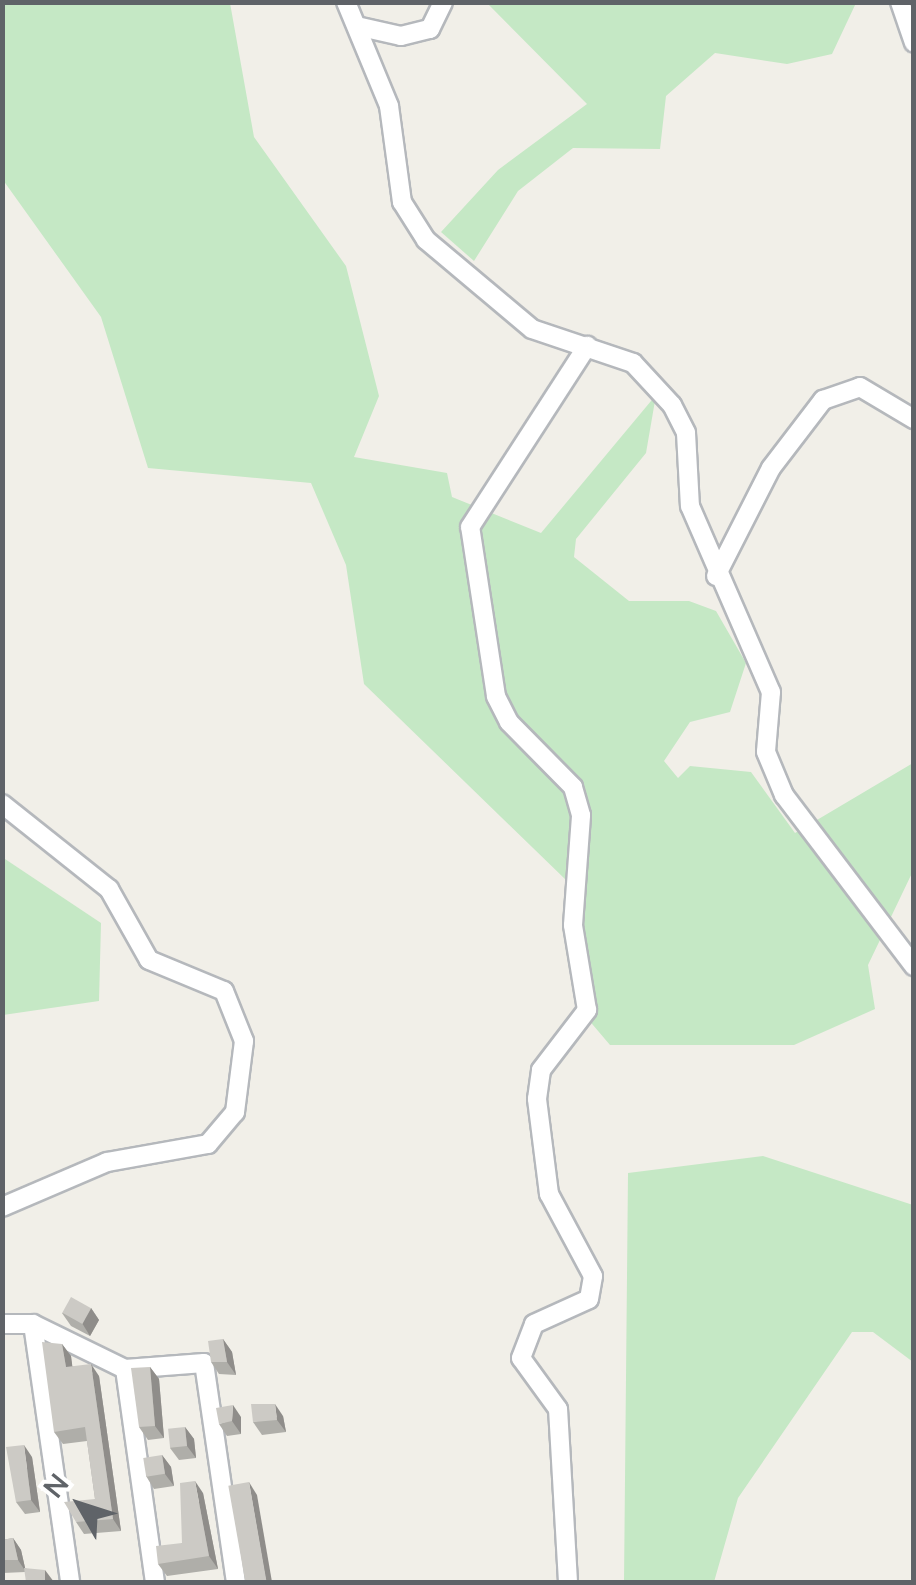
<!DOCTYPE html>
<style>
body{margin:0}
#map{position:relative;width:916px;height:1585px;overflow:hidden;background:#f1efe8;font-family:"Nunito Sans",sans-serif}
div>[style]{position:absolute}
.green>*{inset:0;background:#c5e8c5}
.roads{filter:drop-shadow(2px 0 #b5b8bc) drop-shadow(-2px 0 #b5b8bc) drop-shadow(0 2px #b5b8bc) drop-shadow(0 -2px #b5b8bc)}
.minor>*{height:18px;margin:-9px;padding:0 9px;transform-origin:9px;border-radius:9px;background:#fff}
.wall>*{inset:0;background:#afaea9}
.shaded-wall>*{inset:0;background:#8f8d8a}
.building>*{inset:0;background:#cccac5;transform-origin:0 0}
span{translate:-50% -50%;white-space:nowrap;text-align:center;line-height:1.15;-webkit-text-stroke:9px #fff;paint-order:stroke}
.frame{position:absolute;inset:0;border:5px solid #5f6368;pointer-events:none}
.north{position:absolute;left:30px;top:1455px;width:100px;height:100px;-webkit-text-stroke:8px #fff;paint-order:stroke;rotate:309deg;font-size:28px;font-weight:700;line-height:40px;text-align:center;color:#5f6368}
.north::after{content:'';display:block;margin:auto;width:35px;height:45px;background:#5f6368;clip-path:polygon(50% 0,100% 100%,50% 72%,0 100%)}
</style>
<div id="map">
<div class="green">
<i style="clip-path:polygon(2px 3px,230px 3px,254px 137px,346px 266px,379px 396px,354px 457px,447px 473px,452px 497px,541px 533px,656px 395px,646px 453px,576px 539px,574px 557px,629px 601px,689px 601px,716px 611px,746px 663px,730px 712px,690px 722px,664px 761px,678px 778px,690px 766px,751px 772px,795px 833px,913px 763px,913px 871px,868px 965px,875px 1009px,794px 1045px,610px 1045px,576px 1005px,566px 880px,364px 684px,346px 565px,311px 483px,148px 468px,101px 317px,3px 180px)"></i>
<i style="clip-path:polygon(487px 3px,856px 3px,832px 54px,787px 64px,715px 53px,666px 96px,660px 149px,573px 148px,518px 191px,474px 261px,441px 232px,498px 170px,587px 104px)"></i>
<i style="clip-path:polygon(2px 857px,101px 923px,99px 1001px,3px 1015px)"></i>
<i style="clip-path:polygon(763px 1156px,913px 1205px,913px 1362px,873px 1332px,852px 1332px,738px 1498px,714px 1582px,624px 1582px,628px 1173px)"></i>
</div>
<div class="roads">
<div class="minor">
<i style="left:346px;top:2px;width:113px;rotate:67.5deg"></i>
<i style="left:389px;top:106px;width:97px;rotate:82.3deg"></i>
<i style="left:402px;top:202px;width:45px;rotate:57.7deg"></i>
<i style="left:426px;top:240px;width:138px;rotate:40deg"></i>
<i style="left:532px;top:329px;width:107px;rotate:18.6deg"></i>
<i style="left:633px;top:363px;width:57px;rotate:47.1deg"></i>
<i style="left:672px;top:405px;width:31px;rotate:63deg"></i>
<i style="left:686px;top:433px;width:73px;rotate:86.9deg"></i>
<i style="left:690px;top:506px;width:203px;rotate:66.5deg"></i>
<i style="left:771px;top:692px;width:60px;rotate:94.8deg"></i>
<i style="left:766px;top:752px;width:47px;rotate:67.3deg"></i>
<i style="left:784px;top:795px;width:215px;rotate:52.8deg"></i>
<i style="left:900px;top:2px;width:43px;rotate:71.1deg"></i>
<i style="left:361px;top:27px;width:41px;rotate:12.7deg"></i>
<i style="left:401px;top:36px;width:30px;rotate:-14deg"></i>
<i style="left:430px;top:29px;width:30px;rotate:-64deg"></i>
<i style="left:716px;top:576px;width:121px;rotate:-63deg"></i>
<i style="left:771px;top:468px;width:86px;rotate:-52.6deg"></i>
<i style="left:823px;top:400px;width:39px;rotate:-19deg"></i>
<i style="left:860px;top:387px;width:63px;rotate:30.7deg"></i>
<i style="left:2px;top:804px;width:137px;rotate:38.5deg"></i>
<i style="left:109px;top:889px;width:81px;rotate:60.6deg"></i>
<i style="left:149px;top:960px;width:81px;rotate:22.5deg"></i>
<i style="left:224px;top:991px;width:54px;rotate:68.2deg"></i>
<i style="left:244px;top:1041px;width:72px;rotate:97.2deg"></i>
<i style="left:235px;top:1112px;width:42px;rotate:130.2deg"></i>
<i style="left:208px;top:1144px;width:103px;rotate:169.9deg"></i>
<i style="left:107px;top:1162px;width:114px;rotate:156.8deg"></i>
<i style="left:2px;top:1324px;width:31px"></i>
<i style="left:33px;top:1324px;width:102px;rotate:26.1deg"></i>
<i style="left:125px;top:1369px;width:79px;rotate:-4.3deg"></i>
<i style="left:204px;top:1363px;width:221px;rotate:81.7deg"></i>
<i style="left:33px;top:1324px;width:261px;rotate:81.8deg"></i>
<i style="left:125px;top:1369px;width:215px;rotate:82deg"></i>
<i style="left:568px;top:1582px;width:173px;rotate:-93.3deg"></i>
<i style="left:558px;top:1409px;width:63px;rotate:-126deg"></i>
<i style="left:521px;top:1358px;width:36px;rotate:-69deg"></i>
<i style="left:534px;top:1324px;width:60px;rotate:-24.4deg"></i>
<i style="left:589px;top:1299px;width:23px;rotate:-80deg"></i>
<i style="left:593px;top:1276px;width:93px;rotate:-118.2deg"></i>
<i style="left:549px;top:1194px;width:96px;rotate:-97.2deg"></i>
<i style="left:537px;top:1099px;width:29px;rotate:-82deg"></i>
<i style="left:541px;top:1070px;width:76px;rotate:-52.5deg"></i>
<i style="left:587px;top:1010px;width:86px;rotate:-99.4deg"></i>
<i style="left:573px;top:925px;width:110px;rotate:-85.8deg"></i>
<i style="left:581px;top:815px;width:29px;rotate:-106deg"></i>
<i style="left:573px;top:787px;width:91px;rotate:-134.6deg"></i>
<i style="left:509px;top:722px;width:29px;rotate:-117deg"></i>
<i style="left:496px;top:696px;width:171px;rotate:-98.7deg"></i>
<i style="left:470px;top:527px;width:216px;rotate:-57.1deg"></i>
</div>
</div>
<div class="wall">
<i style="clip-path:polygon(91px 1308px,99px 1320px,90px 1336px,71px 1326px,62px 1313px)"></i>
<i style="clip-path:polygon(223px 1339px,232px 1352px,236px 1375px,219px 1374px,211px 1362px)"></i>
<i style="clip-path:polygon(62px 1344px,71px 1356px,72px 1366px,99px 1376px,121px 1531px,84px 1534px,76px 1522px,95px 1499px,87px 1441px,63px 1444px,54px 1432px)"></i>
<i style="clip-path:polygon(150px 1367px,159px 1379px,164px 1438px,148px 1440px,139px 1427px)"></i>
<i style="clip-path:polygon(283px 1416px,286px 1432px,262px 1435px,253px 1422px)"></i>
<i style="clip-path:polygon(241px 1417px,241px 1434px,227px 1436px,219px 1424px)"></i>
<i style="clip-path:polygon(185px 1427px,194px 1439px,196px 1458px,179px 1460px,170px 1448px)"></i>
<i style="clip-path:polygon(162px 1455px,171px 1467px,174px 1486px,154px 1489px,146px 1476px)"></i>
<i style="clip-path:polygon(32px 1457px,40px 1512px,25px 1514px,16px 1502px)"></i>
<i style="clip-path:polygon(203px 1493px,218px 1569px,167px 1576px,158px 1564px,182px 1543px)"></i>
<i style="clip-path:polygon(13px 1538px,21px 1550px,25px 1568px,54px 1582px,25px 1572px,3px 1573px,2px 1540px)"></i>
</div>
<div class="shaded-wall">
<i style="clip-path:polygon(91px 1308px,99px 1320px,90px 1336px,82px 1323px)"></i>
<i style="clip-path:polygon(223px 1339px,232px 1352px,236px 1375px,227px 1362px)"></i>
<i style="clip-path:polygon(62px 1344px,71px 1356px,74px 1379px,66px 1367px)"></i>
<i style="clip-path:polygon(91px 1364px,99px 1376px,121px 1531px,113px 1519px)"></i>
<i style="clip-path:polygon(150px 1367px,159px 1379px,164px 1438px,155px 1426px)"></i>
<i style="clip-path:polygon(275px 1404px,283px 1416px,286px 1432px,277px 1420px)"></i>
<i style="clip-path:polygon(233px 1405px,241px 1417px,241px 1434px,232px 1421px)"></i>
<i style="clip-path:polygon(185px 1427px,194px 1439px,196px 1458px,187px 1446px)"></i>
<i style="clip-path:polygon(24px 1445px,32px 1457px,40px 1512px,31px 1500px)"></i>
<i style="clip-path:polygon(162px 1455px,171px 1467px,174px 1486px,165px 1474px)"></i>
<i style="clip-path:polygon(195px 1481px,203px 1493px,218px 1569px,209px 1556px)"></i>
<i style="clip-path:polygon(249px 1482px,257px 1495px,272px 1582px,266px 1582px)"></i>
<i style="clip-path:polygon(13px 1538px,21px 1550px,26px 1572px,18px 1560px)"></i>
<i style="clip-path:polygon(45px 1570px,54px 1582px,45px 1582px)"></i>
</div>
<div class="building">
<i style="left:71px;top:1297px;width:23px;height:18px;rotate:29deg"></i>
<i style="clip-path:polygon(223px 1339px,227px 1362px,211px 1362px,208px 1341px)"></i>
<i style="clip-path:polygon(42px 1342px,62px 1344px,66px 1367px,91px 1364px,113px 1519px,76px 1522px,64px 1502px,95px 1499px,85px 1427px,54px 1432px)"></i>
<i style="clip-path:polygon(150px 1367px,155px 1426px,139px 1427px,131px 1368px)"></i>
<i style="clip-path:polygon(251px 1404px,275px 1404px,277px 1420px,253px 1422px)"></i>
<i style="clip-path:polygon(233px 1405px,232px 1421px,219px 1424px,216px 1408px)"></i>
<i style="left:185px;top:1427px;width:19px;height:17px;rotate:84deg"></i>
<i style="clip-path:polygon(24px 1445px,31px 1500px,16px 1502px,6px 1447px)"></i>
<i style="left:162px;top:1455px;width:19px;height:19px;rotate:81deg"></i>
<i style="clip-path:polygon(195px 1481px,209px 1556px,158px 1564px,156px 1546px,182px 1543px,180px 1483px)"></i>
<i style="left:249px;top:1482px;width:101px;height:21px;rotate:80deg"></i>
<i style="clip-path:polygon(13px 1538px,18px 1560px,2px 1560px,2px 1540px)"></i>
<i style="clip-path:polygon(24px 1568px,45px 1570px,45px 1582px,26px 1582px)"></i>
</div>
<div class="frame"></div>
<div class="north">N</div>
</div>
